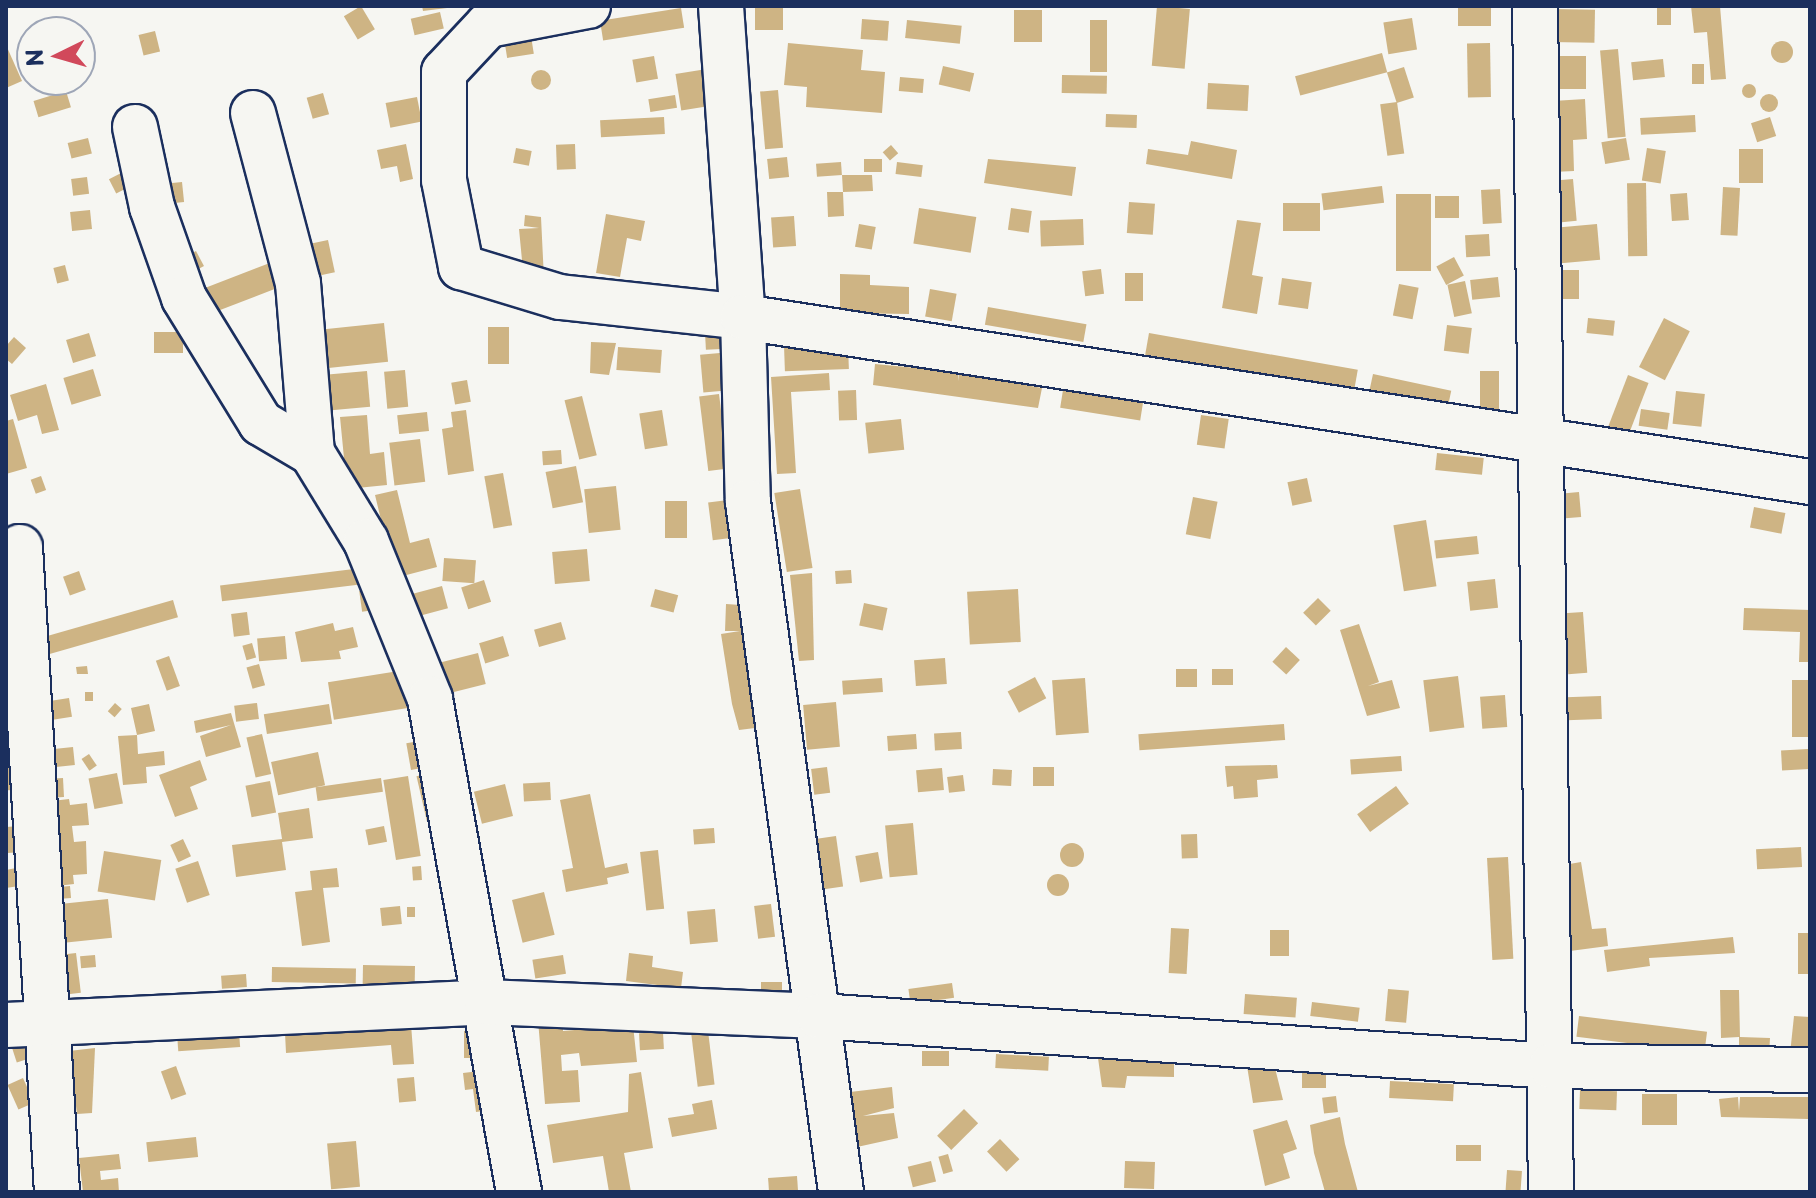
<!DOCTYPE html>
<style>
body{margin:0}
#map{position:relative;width:1816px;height:1198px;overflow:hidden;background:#f6f6f2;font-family:"Playpen Sans",sans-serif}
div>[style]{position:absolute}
.building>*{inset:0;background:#ceb484;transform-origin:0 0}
.round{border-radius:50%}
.roads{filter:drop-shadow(2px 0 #1b2f5e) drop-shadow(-2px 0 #1b2f5e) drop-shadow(0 2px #1b2f5e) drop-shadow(0 -2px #1b2f5e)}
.minor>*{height:44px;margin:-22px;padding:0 22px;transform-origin:22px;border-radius:22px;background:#f6f6f2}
.major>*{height:44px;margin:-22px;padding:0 22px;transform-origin:22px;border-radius:22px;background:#f6f6f2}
span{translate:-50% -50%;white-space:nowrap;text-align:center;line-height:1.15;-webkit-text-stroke:6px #f6f6f2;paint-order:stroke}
.frame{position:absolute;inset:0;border:8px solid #1b2f5e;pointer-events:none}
.north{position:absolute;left:16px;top:16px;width:80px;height:80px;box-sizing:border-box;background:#f6f6f2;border:2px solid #9ea6b7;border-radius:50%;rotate:265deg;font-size:22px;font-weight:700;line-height:32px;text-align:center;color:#1b2f5e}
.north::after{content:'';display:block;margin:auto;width:28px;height:36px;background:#d1495b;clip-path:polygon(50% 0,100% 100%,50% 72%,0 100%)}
</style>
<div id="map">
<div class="building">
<i style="left:361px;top:6px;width:27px;height:20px;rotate:59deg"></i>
<i style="clip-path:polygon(422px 6px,447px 6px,447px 8px,423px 11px)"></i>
<i style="left:755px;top:6px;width:28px;height:24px"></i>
<i style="left:1157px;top:6px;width:33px;height:60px;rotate:5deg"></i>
<i style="left:1458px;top:6px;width:33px;height:20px"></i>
<i style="left:1657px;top:6px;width:14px;height:19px"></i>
<i style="clip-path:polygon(1691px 6px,1720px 6px,1726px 79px,1711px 80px,1707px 32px,1694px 33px)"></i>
<i style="left:681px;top:8px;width:20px;height:82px;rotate:81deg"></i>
<i style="left:1552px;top:9px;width:43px;height:33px;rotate:1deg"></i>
<i style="left:1014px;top:10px;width:28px;height:32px"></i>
<i style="left:440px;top:12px;width:17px;height:30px;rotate:77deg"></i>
<i style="left:1412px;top:18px;width:32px;height:29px;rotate:81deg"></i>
<i style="left:862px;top:19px;width:27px;height:20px;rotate:4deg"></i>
<i style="left:907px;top:20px;width:55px;height:18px;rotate:6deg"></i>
<i style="left:1090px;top:20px;width:17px;height:52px"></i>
<i style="left:155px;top:31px;width:21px;height:17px;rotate:76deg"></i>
<i style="left:531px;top:36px;width:18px;height:27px;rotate:81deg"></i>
<i class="round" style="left:1771px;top:41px;width:22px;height:22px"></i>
<i style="clip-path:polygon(788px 43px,863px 50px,861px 70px,885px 72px,882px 113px,806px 107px,807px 87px,784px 85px)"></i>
<i style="left:1490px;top:43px;width:54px;height:23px;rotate:89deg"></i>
<i style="clip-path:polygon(6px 45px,22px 81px,6px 88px)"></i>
<i style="left:1618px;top:49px;width:88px;height:18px;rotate:85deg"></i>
<i style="left:1382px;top:53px;width:20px;height:90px;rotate:75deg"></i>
<i style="left:654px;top:56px;width:23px;height:22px;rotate:80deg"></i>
<i style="left:1548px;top:56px;width:38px;height:33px"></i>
<i style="left:1663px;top:59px;width:18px;height:32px;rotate:84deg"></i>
<i style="left:1692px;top:64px;width:12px;height:20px"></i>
<i style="left:943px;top:66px;width:32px;height:19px;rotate:13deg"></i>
<i style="left:1404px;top:67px;width:32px;height:18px;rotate:72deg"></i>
<i style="left:713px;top:68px;width:37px;height:38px;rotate:81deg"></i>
<i class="round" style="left:531px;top:70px;width:20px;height:20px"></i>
<i style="left:1062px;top:75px;width:45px;height:18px;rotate:1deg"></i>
<i style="left:900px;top:77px;width:24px;height:14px;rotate:5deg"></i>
<i style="left:1208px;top:83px;width:41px;height:26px;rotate:3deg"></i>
<i class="round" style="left:1742px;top:84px;width:14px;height:14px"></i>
<i style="left:778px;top:90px;width:58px;height:18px;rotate:85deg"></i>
<i style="left:66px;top:91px;width:17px;height:34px;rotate:73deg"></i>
<i style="left:323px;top:93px;width:22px;height:17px;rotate:74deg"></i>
<i class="round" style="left:1760px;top:94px;width:18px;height:18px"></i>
<i style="left:675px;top:95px;width:13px;height:27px;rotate:81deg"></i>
<i style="left:417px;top:97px;width:25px;height:32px;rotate:79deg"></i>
<i style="clip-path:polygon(1585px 99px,1587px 139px,1573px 140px,1574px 171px,1553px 172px,1553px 101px)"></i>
<i style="left:1397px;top:102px;width:52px;height:17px;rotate:82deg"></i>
<i style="left:1106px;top:114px;width:31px;height:13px;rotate:2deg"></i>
<i style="left:1695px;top:115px;width:17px;height:55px;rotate:87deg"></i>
<i style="left:664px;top:117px;width:17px;height:64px;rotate:87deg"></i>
<i style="left:1770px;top:117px;width:20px;height:20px;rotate:72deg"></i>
<i style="left:88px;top:138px;width:16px;height:21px;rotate:76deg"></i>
<i style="left:1626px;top:138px;width:22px;height:25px;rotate:80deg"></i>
<i style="clip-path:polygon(1191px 141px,1237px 150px,1232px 179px,1146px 164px,1148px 149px,1188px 155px)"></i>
<i style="clip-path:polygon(406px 144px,413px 179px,400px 182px,397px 166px,381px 169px,377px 150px)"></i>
<i style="left:575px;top:144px;width:25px;height:19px;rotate:88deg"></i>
<i style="left:891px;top:145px;width:11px;height:11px;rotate:49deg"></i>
<i style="left:516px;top:148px;width:16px;height:15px;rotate:11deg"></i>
<i style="left:1647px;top:148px;width:19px;height:33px;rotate:9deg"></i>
<i style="left:1763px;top:149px;width:34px;height:24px;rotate:90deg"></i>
<i style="left:787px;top:157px;width:20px;height:20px;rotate:84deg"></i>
<i style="left:882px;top:159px;width:13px;height:18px;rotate:90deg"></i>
<i style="clip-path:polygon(988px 159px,1076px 167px,1072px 196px,984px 183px)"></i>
<i style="left:841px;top:162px;width:13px;height:25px;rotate:86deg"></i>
<i style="left:897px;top:162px;width:26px;height:12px;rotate:7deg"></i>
<i style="left:125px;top:171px;width:16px;height:18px;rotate:63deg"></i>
<i style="clip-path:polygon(842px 175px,872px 175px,873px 191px,843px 192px,844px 216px,828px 217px,827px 192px,843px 192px)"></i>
<i style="left:87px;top:177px;width:17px;height:16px;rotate:83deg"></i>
<i style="left:1573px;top:179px;width:42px;height:15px;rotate:85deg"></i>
<i style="left:182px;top:182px;width:20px;height:27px;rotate:84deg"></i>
<i style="left:1646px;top:183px;width:73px;height:19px;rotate:89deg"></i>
<i style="left:1382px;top:186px;width:17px;height:61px;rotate:83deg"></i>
<i style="left:1723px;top:187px;width:17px;height:48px;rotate:3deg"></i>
<i style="left:1500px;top:189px;width:34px;height:19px;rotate:87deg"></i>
<i style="left:1687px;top:193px;width:27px;height:17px;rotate:86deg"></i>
<i style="left:1431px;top:194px;width:77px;height:35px;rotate:90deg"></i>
<i style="left:1459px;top:196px;width:22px;height:24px;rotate:90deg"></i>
<i style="left:1129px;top:202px;width:26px;height:31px;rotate:4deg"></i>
<i style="left:1283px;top:203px;width:37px;height:28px"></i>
<i style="left:919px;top:208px;width:58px;height:36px;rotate:9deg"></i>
<i style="left:1011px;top:208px;width:21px;height:22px;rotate:8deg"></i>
<i style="left:90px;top:210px;width:19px;height:20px;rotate:84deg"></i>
<i style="clip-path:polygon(606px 214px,645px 221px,641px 241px,627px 238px,620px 277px,596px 273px)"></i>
<i style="clip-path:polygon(525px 215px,541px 217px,544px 279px,524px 281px,519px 229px,539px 228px,524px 226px)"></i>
<i style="left:794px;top:216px;width:30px;height:23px;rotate:86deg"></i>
<i style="left:1083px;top:219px;width:26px;height:43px;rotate:88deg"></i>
<i style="clip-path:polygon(1237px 220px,1261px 223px,1252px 275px,1263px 277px,1257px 314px,1222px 308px)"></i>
<i style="left:859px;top:224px;width:17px;height:23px;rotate:10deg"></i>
<i style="left:1597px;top:224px;width:36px;height:42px;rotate:85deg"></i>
<i style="left:1489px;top:234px;width:22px;height:24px;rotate:87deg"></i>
<i style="left:328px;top:240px;width:33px;height:29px;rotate:78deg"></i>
<i style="left:196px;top:251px;width:17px;height:19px;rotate:62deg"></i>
<i style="left:1454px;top:257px;width:21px;height:20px;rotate:62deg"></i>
<i style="left:275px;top:261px;width:26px;height:82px;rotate:69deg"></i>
<i style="left:65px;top:265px;width:16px;height:12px;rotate:76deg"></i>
<i style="left:1101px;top:269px;width:25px;height:19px;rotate:83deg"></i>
<i style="left:1563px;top:270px;width:16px;height:29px"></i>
<i style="left:1125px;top:273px;width:18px;height:28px"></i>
<i style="clip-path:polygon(840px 274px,870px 275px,870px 285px,909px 287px,909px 314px,840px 313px)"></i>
<i style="left:1498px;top:277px;width:20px;height:28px;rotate:84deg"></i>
<i style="left:1282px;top:278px;width:30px;height:27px;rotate:8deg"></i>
<i style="left:1465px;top:281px;width:33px;height:18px;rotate:78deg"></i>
<i style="left:1399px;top:284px;width:20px;height:32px;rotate:11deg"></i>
<i style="left:930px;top:289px;width:27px;height:28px;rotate:10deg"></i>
<i style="left:988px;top:307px;width:100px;height:18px;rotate:10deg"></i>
<i style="left:1588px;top:318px;width:27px;height:15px;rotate:6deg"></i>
<i style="left:1664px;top:318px;width:29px;height:55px;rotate:27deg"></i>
<i style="left:384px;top:323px;width:39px;height:60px;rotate:84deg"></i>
<i style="left:1447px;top:325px;width:25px;height:26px;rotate:7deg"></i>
<i style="left:488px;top:327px;width:21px;height:37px"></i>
<i style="left:183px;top:332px;width:21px;height:29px;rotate:90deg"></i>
<i style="left:721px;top:332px;width:17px;height:16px;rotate:87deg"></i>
<i style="left:89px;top:333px;width:24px;height:24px;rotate:73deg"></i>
<i style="left:1149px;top:333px;width:212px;height:22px;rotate:10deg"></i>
<i style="clip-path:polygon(14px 337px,26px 348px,12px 364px,6px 359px,6px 346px)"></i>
<i style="clip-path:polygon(591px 342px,616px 343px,609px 375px,590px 373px)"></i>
<i style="left:848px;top:344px;width:25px;height:64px;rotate:88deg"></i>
<i style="left:618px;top:347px;width:44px;height:23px;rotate:4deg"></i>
<i style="left:720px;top:353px;width:38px;height:20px;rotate:85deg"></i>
<i style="clip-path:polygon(875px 364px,958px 372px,958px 381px,959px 373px,1042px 388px,1038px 408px,873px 385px)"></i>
<i style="left:93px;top:369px;width:28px;height:31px;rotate:73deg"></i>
<i style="left:405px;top:370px;width:37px;height:21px;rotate:85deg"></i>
<i style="left:367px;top:371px;width:36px;height:39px;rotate:85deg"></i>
<i style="left:1480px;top:371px;width:19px;height:45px"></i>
<i style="clip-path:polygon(829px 373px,830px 390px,791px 392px,796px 473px,777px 474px,771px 377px)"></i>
<i style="left:1373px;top:374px;width:80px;height:18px;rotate:12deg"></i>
<i style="left:1628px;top:375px;width:22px;height:57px;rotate:21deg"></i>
<i style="left:467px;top:380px;width:22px;height:16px;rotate:80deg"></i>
<i style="clip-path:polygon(46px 384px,59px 430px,42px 434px,37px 415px,18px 421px,10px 395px)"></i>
<i style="left:856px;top:390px;width:30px;height:18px;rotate:88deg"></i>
<i style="left:1063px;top:390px;width:81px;height:18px;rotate:9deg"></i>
<i style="left:1676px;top:391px;width:29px;height:33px;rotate:6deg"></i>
<i style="left:719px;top:394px;width:75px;height:20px;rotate:83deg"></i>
<i style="left:582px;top:396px;width:61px;height:18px;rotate:76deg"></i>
<i style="left:1641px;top:409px;width:29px;height:17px;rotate:8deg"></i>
<i style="clip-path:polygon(466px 410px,474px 471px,448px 475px,442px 429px,453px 427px,451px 412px)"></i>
<i style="left:662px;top:410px;width:36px;height:23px;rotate:81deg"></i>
<i style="left:427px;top:412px;width:19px;height:30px;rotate:84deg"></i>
<i style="clip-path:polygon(367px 415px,370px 454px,384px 452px,387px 485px,347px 489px,340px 417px)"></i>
<i style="left:1201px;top:415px;width:28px;height:30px;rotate:8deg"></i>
<i style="clip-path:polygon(13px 419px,27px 468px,6px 474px,6px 421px)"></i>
<i style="left:901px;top:419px;width:31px;height:36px;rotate:84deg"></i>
<i style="left:420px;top:439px;width:43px;height:31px;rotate:83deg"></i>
<i style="left:561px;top:450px;width:14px;height:19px;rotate:86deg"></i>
<i style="left:1437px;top:453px;width:47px;height:17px;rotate:6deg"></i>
<i style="left:576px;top:466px;width:37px;height:31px;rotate:79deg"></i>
<i style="left:503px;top:473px;width:53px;height:19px;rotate:80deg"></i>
<i style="left:41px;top:476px;width:15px;height:11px;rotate:70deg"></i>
<i style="left:1307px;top:478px;width:24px;height:20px;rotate:78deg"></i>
<i style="left:616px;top:486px;width:44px;height:32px;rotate:84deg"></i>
<i style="left:800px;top:489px;width:80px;height:26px;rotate:81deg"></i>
<i style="clip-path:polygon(397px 490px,410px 543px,429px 538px,437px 567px,395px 578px,375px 495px)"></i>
<i style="left:1579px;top:492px;width:25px;height:22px;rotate:85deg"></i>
<i style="left:1193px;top:497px;width:25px;height:38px;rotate:11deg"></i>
<i style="left:728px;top:500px;width:38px;height:20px;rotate:83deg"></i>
<i style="left:665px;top:501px;width:22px;height:37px"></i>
<i style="left:1754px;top:507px;width:32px;height:21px;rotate:11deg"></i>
<i style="left:1426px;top:520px;width:67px;height:33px;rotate:81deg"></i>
<i style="left:1477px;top:536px;width:18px;height:43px;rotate:84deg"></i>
<i style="left:587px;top:549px;width:32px;height:35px;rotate:85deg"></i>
<i style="left:444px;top:558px;width:32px;height:23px;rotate:4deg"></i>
<i style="left:362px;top:568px;width:16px;height:143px;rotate:83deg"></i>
<i style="left:851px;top:570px;width:13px;height:16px;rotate:86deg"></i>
<i style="left:79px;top:571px;width:20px;height:17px;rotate:70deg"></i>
<i style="clip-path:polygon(812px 573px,814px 660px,799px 661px,790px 575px)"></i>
<i style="left:1495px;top:579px;width:29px;height:28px;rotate:84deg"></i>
<i style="left:484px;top:580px;width:23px;height:24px;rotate:72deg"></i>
<i style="left:442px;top:586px;width:23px;height:32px;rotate:75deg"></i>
<i style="left:380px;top:588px;width:21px;height:21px;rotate:82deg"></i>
<i style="left:655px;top:589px;width:24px;height:18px;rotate:15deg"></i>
<i style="left:1018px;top:589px;width:53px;height:51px;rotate:87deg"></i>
<i style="left:1318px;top:598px;width:18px;height:21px;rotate:45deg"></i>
<i style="left:173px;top:600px;width:18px;height:148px;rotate:74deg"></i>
<i style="left:864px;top:603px;width:24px;height:23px;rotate:12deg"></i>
<i style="clip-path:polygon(726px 604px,741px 605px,755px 728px,739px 730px,732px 704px,721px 634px,740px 631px,725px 631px)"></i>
<i style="clip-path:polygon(1744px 608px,1810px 610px,1810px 662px,1799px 662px,1800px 632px,1743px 630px)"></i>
<i style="left:247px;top:612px;width:23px;height:16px;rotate:83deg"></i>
<i style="left:1583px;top:612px;width:61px;height:19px;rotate:86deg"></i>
<i style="left:561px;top:622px;width:18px;height:28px;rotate:74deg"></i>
<i style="clip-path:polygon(333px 623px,335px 631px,353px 627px,358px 647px,339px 651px,341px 659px,301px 662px,295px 632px)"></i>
<i style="clip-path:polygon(1359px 624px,1379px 682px,1368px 686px,1392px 680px,1400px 708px,1367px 716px,1340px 630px)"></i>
<i style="left:285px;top:636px;width:23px;height:28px;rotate:85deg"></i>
<i style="left:503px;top:636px;width:21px;height:25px;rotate:73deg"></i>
<i style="left:252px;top:643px;width:15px;height:10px;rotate:74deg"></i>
<i style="left:1286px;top:647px;width:19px;height:20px;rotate:43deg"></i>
<i style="left:478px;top:653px;width:32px;height:41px;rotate:76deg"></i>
<i style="left:169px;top:656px;width:32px;height:14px;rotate:70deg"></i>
<i style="left:945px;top:658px;width:26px;height:31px;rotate:86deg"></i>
<i style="left:259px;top:664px;width:22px;height:13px;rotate:74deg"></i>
<i style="clip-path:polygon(87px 666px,88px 674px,77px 674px,76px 667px)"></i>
<i style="left:1176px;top:669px;width:21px;height:18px"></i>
<i style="left:1212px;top:669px;width:21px;height:16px"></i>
<i style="left:405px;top:670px;width:38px;height:78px;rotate:81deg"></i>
<i style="left:1458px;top:676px;width:52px;height:35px;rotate:83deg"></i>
<i style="left:1035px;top:677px;width:24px;height:31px;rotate:62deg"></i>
<i style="left:882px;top:678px;width:14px;height:40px;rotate:86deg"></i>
<i style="left:1085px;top:678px;width:55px;height:33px;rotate:86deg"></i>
<i style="left:1792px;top:680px;width:18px;height:57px"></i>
<i style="left:85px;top:692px;width:8px;height:9px"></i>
<i style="left:1505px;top:695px;width:32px;height:25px;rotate:86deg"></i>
<i style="left:1601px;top:696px;width:23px;height:42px;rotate:88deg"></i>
<i style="left:69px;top:698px;width:19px;height:29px;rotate:81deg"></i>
<i style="left:836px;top:702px;width:45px;height:33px;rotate:85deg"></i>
<i style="left:115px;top:703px;width:9px;height:11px;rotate:41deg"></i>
<i style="left:257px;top:703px;width:16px;height:23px;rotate:83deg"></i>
<i style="clip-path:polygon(149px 704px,155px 731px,137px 735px,138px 754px,164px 751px,165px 765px,146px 767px,147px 783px,123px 785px,118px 736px,137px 735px,131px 708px)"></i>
<i style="left:329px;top:704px;width:20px;height:66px;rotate:81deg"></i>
<i style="clip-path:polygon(231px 713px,241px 747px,206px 757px,200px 736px,231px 725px,196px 733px,194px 721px)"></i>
<i style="left:1284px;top:724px;width:16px;height:146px;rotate:86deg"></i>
<i style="left:961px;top:732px;width:17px;height:27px;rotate:87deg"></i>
<i style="left:262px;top:734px;width:41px;height:16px;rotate:77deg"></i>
<i style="left:916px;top:734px;width:15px;height:29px;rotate:86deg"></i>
<i style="left:425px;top:740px;width:27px;height:19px;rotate:80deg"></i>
<i style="left:20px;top:747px;width:43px;height:14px;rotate:89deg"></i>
<i style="left:73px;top:747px;width:18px;height:31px;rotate:84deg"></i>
<i style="left:1808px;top:749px;width:20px;height:27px;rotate:87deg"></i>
<i style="left:318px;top:752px;width:34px;height:48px;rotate:78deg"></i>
<i style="left:89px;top:754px;width:14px;height:9px;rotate:56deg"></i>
<i style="left:1401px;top:756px;width:15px;height:51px;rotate:86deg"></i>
<i style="clip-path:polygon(200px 760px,207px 780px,190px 787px,198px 809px,175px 817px,159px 775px)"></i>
<i style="clip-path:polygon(1277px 765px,1278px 778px,1257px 780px,1258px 797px,1234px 799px,1233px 786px,1227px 787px,1225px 766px)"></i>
<i style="left:827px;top:767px;width:26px;height:16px;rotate:83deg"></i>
<i style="left:1033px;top:767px;width:21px;height:19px"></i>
<i style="left:942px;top:768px;width:22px;height:26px;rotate:85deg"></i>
<i style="left:993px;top:769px;width:19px;height:16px;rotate:3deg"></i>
<i style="left:435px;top:772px;width:46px;height:19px;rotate:77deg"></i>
<i style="left:117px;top:773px;width:31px;height:29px;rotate:79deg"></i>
<i style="left:963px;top:775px;width:16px;height:16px;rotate:83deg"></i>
<i style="left:408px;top:776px;width:81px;height:25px;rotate:81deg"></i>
<i style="left:63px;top:778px;width:19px;height:13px;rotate:87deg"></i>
<i style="left:381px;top:778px;width:14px;height:66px;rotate:82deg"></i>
<i style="left:270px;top:781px;width:32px;height:25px;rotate:79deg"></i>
<i style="left:550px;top:782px;width:18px;height:27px;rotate:87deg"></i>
<i style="left:505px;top:784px;width:33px;height:32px;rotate:76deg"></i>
<i style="left:1396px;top:786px;width:22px;height:48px;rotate:54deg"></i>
<i style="clip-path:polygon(590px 794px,605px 868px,627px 863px,629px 873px,607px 878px,608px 884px,566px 892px,562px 870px,573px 868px,560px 800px)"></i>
<i style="clip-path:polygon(69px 799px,70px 805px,87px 803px,89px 825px,72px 826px,74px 842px,86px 841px,87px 874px,73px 875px,74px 884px,57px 886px,52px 801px)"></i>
<i style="clip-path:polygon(309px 808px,313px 838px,282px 842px,286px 870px,236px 877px,232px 845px,282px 839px,278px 813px)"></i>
<i style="left:913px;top:823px;width:52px;height:28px;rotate:85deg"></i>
<i style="left:20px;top:826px;width:26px;height:14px;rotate:86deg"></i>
<i style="left:384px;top:826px;width:16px;height:19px;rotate:79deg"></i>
<i style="left:714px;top:828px;width:15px;height:21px;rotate:86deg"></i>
<i style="left:1197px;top:834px;width:24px;height:16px;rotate:88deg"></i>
<i style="left:836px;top:836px;width:51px;height:21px;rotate:82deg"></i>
<i style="left:183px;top:839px;width:19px;height:14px;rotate:65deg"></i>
<i class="round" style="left:1060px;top:843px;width:24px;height:24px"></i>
<i style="left:1801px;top:847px;width:20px;height:45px;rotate:87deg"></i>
<i style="left:658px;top:850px;width:59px;height:18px;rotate:84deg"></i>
<i style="left:104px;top:851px;width:58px;height:41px;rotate:9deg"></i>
<i style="left:878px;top:852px;width:27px;height:23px;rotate:80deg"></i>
<i style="left:1508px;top:857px;width:102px;height:21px;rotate:87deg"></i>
<i style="left:198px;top:861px;width:36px;height:24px;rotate:71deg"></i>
<i style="clip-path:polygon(1581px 862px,1592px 929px,1606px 928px,1608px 946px,1570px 951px,1558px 866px)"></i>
<i style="left:421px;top:866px;width:14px;height:9px;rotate:86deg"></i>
<i style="clip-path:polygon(16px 868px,19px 886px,6px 888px,6px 870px)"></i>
<i style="clip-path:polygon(337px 868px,339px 887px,323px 888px,330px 942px,302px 946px,295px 892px,312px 890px,310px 871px)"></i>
<i class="round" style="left:1047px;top:874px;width:22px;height:22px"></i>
<i style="left:70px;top:886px;width:12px;height:16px;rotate:85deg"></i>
<i style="left:544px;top:892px;width:44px;height:33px;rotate:76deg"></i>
<i style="left:108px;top:899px;width:39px;height:53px;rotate:84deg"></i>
<i style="left:771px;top:904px;width:33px;height:17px;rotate:83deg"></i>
<i style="left:400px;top:906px;width:18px;height:20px;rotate:84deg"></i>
<i style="left:407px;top:907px;width:8px;height:10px"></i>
<i style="left:715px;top:909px;width:33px;height:28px;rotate:85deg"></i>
<i style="left:1171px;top:928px;width:18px;height:45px;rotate:3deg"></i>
<i style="left:1270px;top:930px;width:19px;height:26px"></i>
<i style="left:1810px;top:933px;width:41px;height:12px;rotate:90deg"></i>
<i style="clip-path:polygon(1733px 937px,1735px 953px,1649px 958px,1650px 966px,1607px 972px,1604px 950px)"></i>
<i style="left:76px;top:953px;width:40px;height:13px;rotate:83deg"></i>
<i style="clip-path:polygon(629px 953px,653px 956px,652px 967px,683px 972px,681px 988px,626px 981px)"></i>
<i style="left:95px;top:955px;width:12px;height:15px;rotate:85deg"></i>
<i style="left:563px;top:955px;width:19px;height:31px;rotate:81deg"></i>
<i style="left:363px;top:965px;width:52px;height:21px;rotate:1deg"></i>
<i style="left:272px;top:967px;width:84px;height:15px;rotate:1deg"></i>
<i style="left:246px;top:974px;width:13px;height:25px;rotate:86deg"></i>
<i style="left:761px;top:982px;width:21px;height:16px"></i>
<i style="left:952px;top:983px;width:15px;height:44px;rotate:82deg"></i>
<i style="left:1388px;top:989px;width:21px;height:32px;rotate:5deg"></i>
<i style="clip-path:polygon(1720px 990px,1739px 990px,1740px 1037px,1770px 1038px,1769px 1055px,1739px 1054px,1739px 1037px,1721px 1038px)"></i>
<i style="left:1245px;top:994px;width:52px;height:20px;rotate:4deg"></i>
<i style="left:1312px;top:1002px;width:48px;height:14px;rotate:7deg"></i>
<i style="left:1579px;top:1016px;width:129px;height:21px;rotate:7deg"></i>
<i style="clip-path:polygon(1794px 1016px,1810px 1017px,1810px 1054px,1790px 1054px)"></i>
<i style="clip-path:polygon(562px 1018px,563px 1031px,633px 1025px,637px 1062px,581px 1066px,579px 1053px,561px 1055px,562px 1071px,578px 1070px,580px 1102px,545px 1104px,538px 1020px)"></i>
<i style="clip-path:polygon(411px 1024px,414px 1064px,393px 1065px,391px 1045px,286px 1053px,285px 1033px)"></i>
<i style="left:239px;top:1031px;width:16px;height:62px;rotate:86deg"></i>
<i style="left:464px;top:1031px;width:17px;height:27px"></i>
<i style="left:708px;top:1031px;width:54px;height:17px;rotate:83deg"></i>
<i style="left:663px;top:1032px;width:17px;height:24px;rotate:87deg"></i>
<i style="left:28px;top:1042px;width:16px;height:17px;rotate:72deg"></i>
<i style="clip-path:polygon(95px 1048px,92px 1113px,77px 1114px,69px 1051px)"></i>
<i style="left:922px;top:1051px;width:27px;height:15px"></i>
<i style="left:996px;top:1054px;width:53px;height:14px;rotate:3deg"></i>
<i style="clip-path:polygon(1098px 1058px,1174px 1061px,1174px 1077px,1127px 1076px,1125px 1088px,1102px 1087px)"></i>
<i style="clip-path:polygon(1274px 1064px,1283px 1100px,1253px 1103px,1247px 1066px)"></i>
<i style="left:176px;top:1066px;width:30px;height:16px;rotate:70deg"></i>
<i style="left:1302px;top:1068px;width:24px;height:20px"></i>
<i style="clip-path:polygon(488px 1070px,491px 1110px,476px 1112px,473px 1089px,465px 1090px,463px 1073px)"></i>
<i style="clip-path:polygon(641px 1072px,653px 1148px,624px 1153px,631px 1192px,609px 1192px,603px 1156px,553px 1163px,547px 1125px,628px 1112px,629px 1074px)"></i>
<i style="left:414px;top:1077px;width:24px;height:17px;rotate:85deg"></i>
<i style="left:23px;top:1078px;width:27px;height:17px;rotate:66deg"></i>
<i style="left:1390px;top:1081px;width:64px;height:17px;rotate:3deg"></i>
<i style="clip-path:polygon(892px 1087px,894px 1108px,863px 1116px,894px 1113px,898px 1138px,857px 1147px,850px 1092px)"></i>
<i style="left:1580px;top:1090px;width:37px;height:19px;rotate:2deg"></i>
<i style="left:1677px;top:1094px;width:31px;height:35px;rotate:90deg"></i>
<i style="left:1336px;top:1096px;width:16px;height:14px;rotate:83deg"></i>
<i style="clip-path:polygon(1738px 1097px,1739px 1111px,1740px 1097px,1808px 1097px,1808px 1119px,1721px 1117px,1719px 1099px)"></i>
<i style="clip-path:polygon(712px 1100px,717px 1129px,672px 1137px,668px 1118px,694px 1114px,692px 1104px)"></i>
<i style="left:964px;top:1109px;width:20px;height:38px;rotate:45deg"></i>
<i style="clip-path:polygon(1340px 1117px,1345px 1144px,1358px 1192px,1325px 1192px,1314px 1153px,1310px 1125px)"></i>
<i style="clip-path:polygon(1287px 1120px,1297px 1149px,1283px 1154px,1290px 1178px,1265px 1186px,1253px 1130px)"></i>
<i style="left:196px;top:1137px;width:20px;height:50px;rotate:84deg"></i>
<i style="left:1000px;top:1139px;width:28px;height:18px;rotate:46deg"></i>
<i style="left:356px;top:1141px;width:46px;height:29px;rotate:85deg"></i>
<i style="left:1456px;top:1145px;width:25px;height:16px"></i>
<i style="clip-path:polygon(119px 1154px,121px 1169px,100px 1171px,101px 1180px,118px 1178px,119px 1192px,83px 1192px,79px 1158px)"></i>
<i style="left:948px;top:1154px;width:18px;height:10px;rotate:74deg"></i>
<i style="left:931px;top:1161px;width:21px;height:24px;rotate:76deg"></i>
<i style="left:1125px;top:1161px;width:30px;height:27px;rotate:2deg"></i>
<i style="left:1507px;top:1170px;width:15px;height:22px;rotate:4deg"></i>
<i style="left:797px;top:1176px;width:16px;height:29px;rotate:86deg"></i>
</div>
<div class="roads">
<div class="minor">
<i style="left:588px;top:6px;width:102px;rotate:169.2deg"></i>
<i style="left:488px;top:25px;width:64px;rotate:133.1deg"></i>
<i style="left:444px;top:72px;width:108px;rotate:90deg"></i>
<i style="left:444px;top:180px;width:89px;rotate:78.9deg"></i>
<i style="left:461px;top:267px;width:103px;rotate:16.9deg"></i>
<i style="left:560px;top:297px;width:184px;rotate:6.2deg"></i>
<i style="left:743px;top:317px;width:185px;rotate:88.5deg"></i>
<i style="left:748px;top:502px;width:696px;rotate:82.32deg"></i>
<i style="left:1535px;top:6px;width:1186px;rotate:89.23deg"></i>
<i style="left:253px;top:113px;width:176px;rotate:75.2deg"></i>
<i style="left:298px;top:283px;width:171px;rotate:85.3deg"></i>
<i style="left:312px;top:453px;width:103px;rotate:58.5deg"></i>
<i style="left:366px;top:541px;width:170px;rotate:67.9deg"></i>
<i style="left:430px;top:699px;width:501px;rotate:79.77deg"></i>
<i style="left:135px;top:127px;width:82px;rotate:78deg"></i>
<i style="left:152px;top:207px;width:96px;rotate:70.6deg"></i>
<i style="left:184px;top:298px;width:147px;rotate:58.4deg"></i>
<i style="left:261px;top:423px;width:59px;rotate:30.5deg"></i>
<i style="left:20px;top:547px;width:646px;rotate:86.72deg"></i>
<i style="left:6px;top:1025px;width:482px;rotate:-2.7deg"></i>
<i style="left:487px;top:1002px;width:332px;rotate:2.4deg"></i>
<i style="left:819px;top:1016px;width:734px;rotate:3.91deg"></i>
<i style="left:1551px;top:1066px;width:259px;rotate:0.9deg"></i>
</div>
<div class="major">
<i style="left:721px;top:6px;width:312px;rotate:86deg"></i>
<i style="left:743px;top:317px;width:1080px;rotate:8.79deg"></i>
</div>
</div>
<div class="frame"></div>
<div class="north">N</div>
</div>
